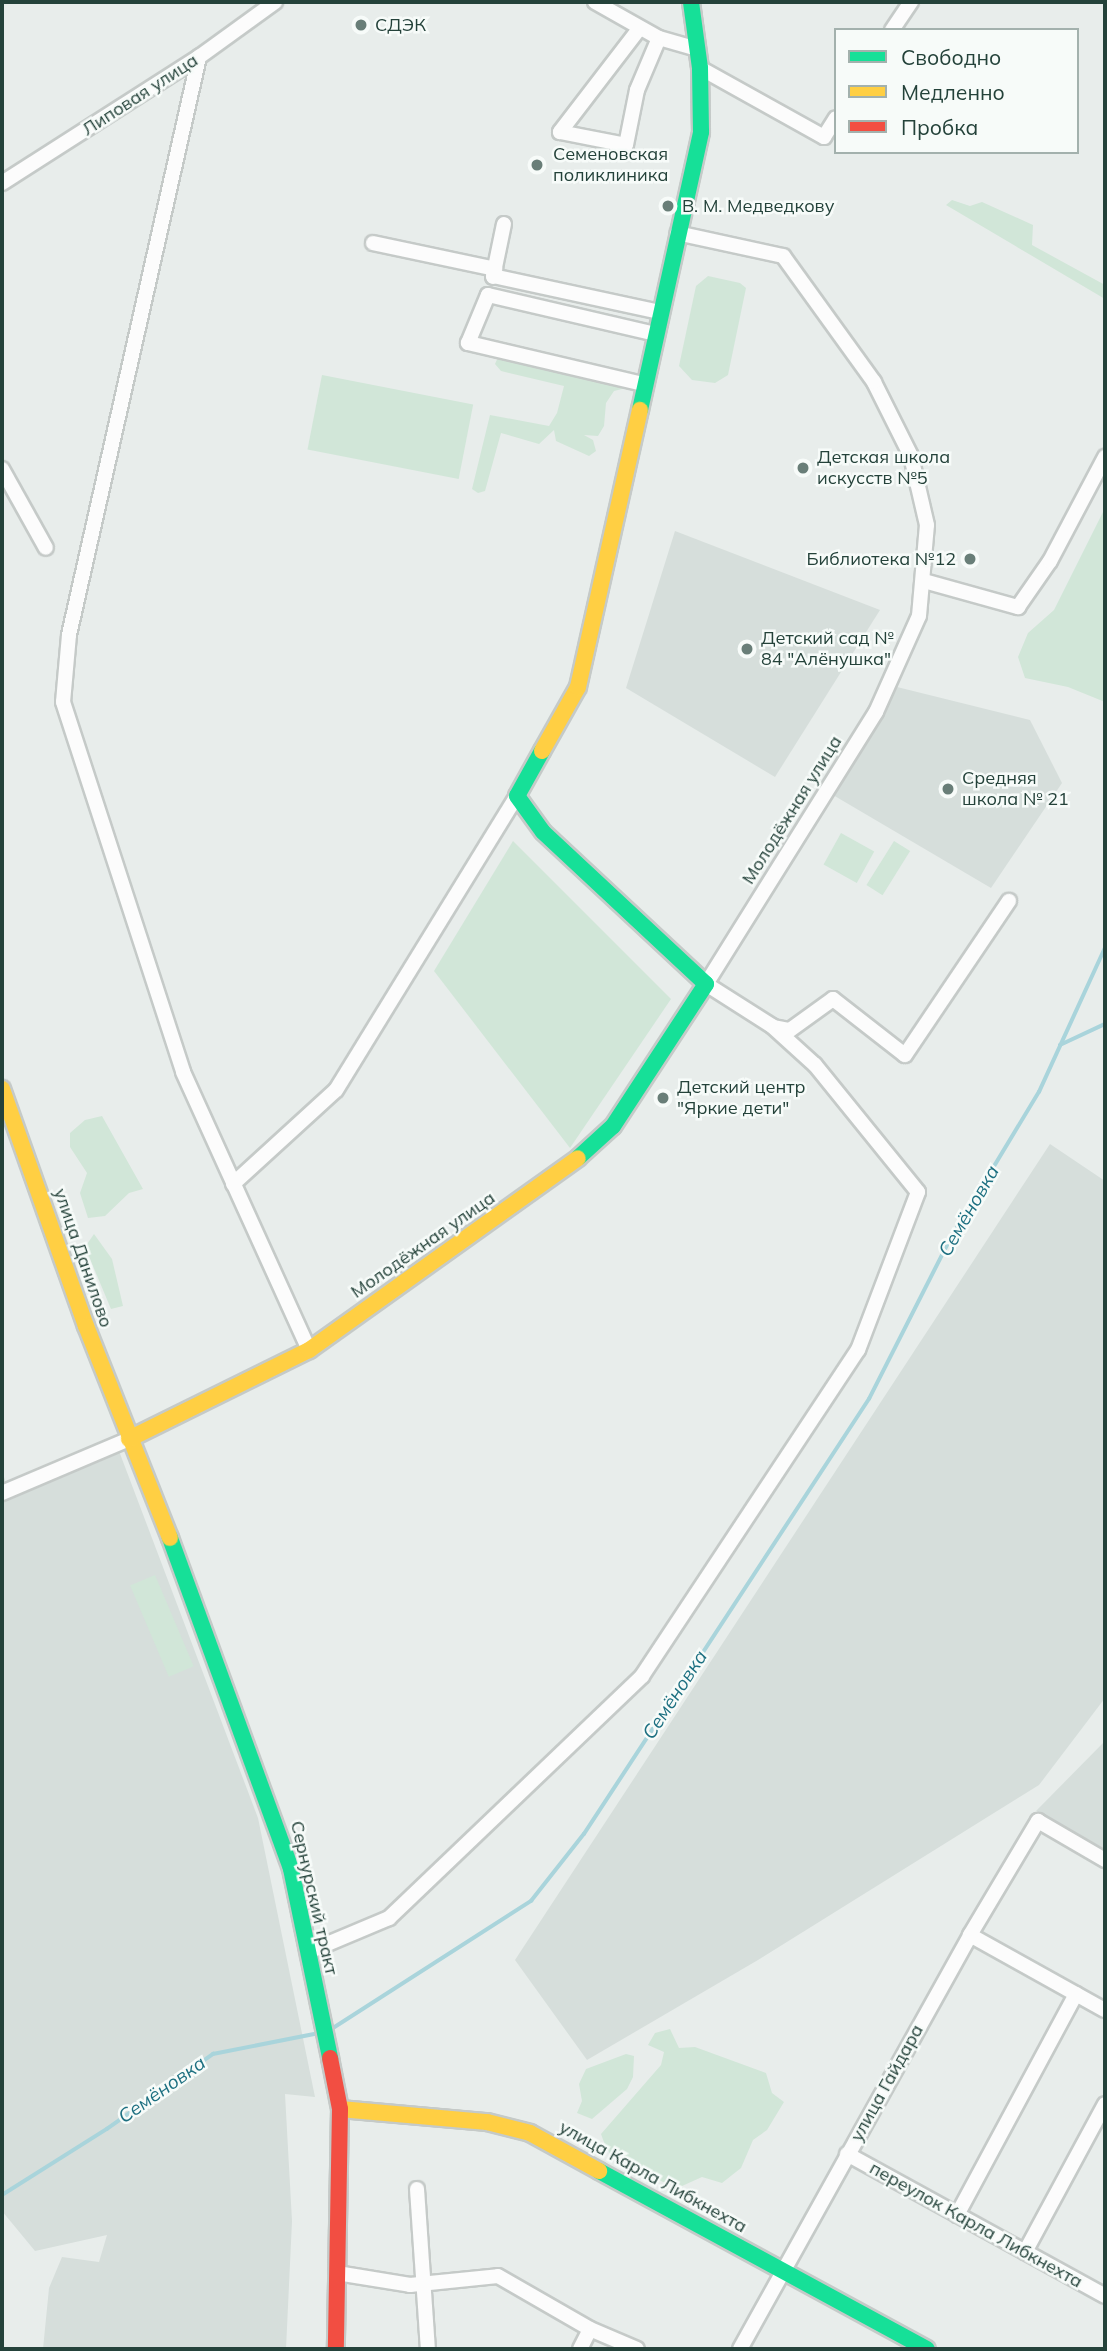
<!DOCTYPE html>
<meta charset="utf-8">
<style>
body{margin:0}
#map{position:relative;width:1107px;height:2351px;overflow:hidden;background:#e8edeb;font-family:Mulish,sans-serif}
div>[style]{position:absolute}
.built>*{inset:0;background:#d6dedb}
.green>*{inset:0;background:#d1e6d8;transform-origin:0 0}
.stream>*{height:3.5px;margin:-1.75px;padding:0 1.75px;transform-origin:1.75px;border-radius:1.75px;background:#a9d4db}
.roads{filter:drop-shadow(2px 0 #c5cac8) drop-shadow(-2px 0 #c5cac8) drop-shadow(0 2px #c5cac8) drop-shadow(0 -2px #c5cac8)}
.street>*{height:14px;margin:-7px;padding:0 7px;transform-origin:7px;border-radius:7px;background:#fcfcfc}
.fast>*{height:16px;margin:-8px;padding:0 8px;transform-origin:8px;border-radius:8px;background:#16e098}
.slow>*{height:16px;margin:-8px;padding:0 8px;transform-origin:8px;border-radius:8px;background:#ffcf43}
.jam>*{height:16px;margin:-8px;padding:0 8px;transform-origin:8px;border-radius:8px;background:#f24e42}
.dots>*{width:19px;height:19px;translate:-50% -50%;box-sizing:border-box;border:4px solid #f7fbf9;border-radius:50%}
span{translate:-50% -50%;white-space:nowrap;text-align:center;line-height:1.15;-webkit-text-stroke:5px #f7fbf9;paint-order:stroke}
.poi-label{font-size:18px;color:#24423a}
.left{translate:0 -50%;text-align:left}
.right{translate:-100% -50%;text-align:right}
.street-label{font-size:18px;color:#24423a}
.water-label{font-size:19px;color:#1c6f80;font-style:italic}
.frame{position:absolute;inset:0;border:4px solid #24423a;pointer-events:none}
.legend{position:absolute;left:834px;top:28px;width:245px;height:126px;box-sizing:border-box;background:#f7fbf9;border:2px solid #a3b1ad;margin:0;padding:9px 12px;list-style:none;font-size:21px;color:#24423a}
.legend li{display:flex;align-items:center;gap:14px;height:35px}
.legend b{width:35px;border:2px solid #a3b1ad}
</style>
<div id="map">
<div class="built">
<i style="clip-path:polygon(675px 531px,880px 610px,775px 777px,626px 688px)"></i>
<i style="clip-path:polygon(897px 687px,1030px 720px,1062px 783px,991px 888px,833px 795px)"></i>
<i style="clip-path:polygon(1050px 1144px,1105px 1181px,1105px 1698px,1039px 1785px,758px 1960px,587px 2060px,515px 1960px)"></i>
<i style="clip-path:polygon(119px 1451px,258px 1818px,315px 2097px,285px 2094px,292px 2221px,286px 2349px,43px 2349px,49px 2288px,62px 2257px,99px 2262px,107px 2235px,35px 2251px,2px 2211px,2px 1471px,7px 1486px)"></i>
<i style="clip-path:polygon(1105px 1741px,1105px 1849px,1036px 1811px)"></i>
</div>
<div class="green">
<i style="clip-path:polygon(952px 200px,970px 206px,982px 202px,1033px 225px,1032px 245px,1105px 285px,1105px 299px,946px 205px)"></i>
<i style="clip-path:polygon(708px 276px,740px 283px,746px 288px,728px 375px,715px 383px,692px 380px,679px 366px,696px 286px)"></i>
<i style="clip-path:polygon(499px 355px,620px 384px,622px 389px,614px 391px,606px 403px,604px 426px,598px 436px,584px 435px,593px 440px,596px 451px,589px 456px,556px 441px,554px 430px,539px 444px,501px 433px,485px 491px,478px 493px,472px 489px,490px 415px,549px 426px,557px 413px,564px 386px,501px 371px,495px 364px)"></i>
<i style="left:322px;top:375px;width:154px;height:76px;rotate:11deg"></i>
<i style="clip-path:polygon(1105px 508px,1105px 702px,1068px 687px,1025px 678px,1018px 657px,1028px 633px,1054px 610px)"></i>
<i style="left:841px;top:833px;width:38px;height:36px;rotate:29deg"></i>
<i style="clip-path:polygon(513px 841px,671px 999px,570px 1148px,434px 971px)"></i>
<i style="left:894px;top:841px;width:19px;height:52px;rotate:32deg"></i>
<i style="clip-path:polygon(102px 1116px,143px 1189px,129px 1193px,105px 1216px,88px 1218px,80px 1193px,87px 1173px,70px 1147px,70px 1133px,85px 1120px)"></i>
<i style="clip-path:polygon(94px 1234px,112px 1259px,123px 1306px,111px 1309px,85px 1247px)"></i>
<i style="left:155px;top:1575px;width:99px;height:27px;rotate:67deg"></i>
<i style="clip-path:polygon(670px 2029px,679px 2048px,695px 2047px,766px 2073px,772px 2093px,784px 2102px,767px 2130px,753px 2140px,741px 2168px,722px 2183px,702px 2177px,682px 2186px,663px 2182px,612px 2157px,605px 2145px,601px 2134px,661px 2065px,664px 2052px,648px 2045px,655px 2033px)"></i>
<i style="clip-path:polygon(626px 2054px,634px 2056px,633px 2077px,627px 2089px,592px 2119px,577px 2113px,582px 2101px,579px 2084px,586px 2069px)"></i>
</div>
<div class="stream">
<i style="left:1060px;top:1045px;width:50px;rotate:-25deg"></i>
<i style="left:330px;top:2030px;width:239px;rotate:-32.7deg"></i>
<i style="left:531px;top:1901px;width:85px;rotate:-51.7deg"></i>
<i style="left:584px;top:1834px;width:520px;rotate:-56.77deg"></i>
<i style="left:869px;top:1399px;width:177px;rotate:-63.1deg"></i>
<i style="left:949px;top:1241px;width:174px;rotate:-58.9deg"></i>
<i style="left:1039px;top:1092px;width:158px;rotate:-65.4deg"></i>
<i style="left:2px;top:2195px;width:124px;rotate:-32.2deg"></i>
<i style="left:107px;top:2129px;width:130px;rotate:-35.3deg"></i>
<i style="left:213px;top:2054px;width:108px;rotate:-11.2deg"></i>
</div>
<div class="roads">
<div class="street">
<i style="left:595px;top:2px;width:73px;rotate:29.4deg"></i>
<i style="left:659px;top:38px;width:40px;rotate:16deg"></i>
<i style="left:639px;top:29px;width:130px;rotate:127.5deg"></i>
<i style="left:560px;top:132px;width:67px;rotate:11.1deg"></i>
<i style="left:626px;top:145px;width:56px;rotate:-78.7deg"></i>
<i style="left:637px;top:90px;width:56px;rotate:-67.1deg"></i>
<i style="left:892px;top:30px;width:34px;rotate:-56deg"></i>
<i style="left:199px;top:57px;width:592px;rotate:102.68deg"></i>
<i style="left:69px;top:635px;width:67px;rotate:95.1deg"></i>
<i style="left:63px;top:702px;width:389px;rotate:72deg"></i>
<i style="left:183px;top:1072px;width:305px;rotate:65.6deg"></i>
<i style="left:700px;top:68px;width:142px;rotate:29.1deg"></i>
<i style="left:824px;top:137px;width:22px;rotate:-58deg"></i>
<i style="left:2px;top:183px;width:234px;rotate:-32.6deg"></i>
<i style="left:199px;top:57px;width:94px;rotate:-35.9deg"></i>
<i style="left:373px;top:243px;width:125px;rotate:12deg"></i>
<i style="left:493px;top:276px;width:170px;rotate:12.2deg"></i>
<i style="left:493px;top:277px;width:54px;rotate:-78.3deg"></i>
<i style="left:643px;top:384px;width:180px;rotate:-166.8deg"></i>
<i style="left:468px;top:343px;width:52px;rotate:-67.4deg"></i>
<i style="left:488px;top:295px;width:171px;rotate:13.1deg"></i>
<i style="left:2px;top:469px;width:90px;rotate:60.9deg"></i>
<i style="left:924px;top:581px;width:98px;rotate:15.5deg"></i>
<i style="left:1018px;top:607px;width:56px;rotate:-55.2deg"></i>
<i style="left:1050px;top:561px;width:118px;rotate:-62.1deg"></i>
<i style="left:774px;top:1027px;width:16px;rotate:11deg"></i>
<i style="left:790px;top:1030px;width:53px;rotate:-35.8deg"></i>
<i style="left:833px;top:999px;width:91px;rotate:37.9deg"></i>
<i style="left:905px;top:1055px;width:186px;rotate:-56deg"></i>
<i style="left:233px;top:1184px;width:139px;rotate:-42.4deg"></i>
<i style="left:336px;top:1090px;width:345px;rotate:-58.4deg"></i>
<i style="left:2px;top:1493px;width:138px;rotate:-23deg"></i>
<i style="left:970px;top:1935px;width:154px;rotate:29.1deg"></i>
<i style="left:308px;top:1952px;width:88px;rotate:-22.8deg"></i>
<i style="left:389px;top:1918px;width:350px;rotate:-43.7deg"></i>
<i style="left:642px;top:1676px;width:391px;rotate:-56.5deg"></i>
<i style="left:858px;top:1350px;width:169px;rotate:-69.2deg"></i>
<i style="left:918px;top:1192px;width:164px;rotate:-129deg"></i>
<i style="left:815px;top:1065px;width:58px;rotate:-137.8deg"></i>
<i style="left:772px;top:1026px;width:78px;rotate:-147.5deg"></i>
<i style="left:706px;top:984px;width:321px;rotate:-58deg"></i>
<i style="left:876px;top:712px;width:105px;rotate:-65.9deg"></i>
<i style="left:919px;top:616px;width:91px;rotate:-85deg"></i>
<i style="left:927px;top:525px;width:71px;rotate:-103.1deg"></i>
<i style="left:911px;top:456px;width:83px;rotate:-116.6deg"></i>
<i style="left:874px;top:382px;width:155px;rotate:-125.8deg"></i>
<i style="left:783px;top:256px;width:108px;rotate:-167.8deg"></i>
<i style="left:847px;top:2154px;width:294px;rotate:28.8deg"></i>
<i style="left:417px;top:2189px;width:160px;rotate:86.1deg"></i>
<i style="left:957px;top:2215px;width:251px;rotate:-61.7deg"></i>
<i style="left:1025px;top:2252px;width:168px;rotate:-61.6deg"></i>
<i style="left:337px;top:2273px;width:74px;rotate:9.3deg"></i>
<i style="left:410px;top:2285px;width:88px;rotate:-5.8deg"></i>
<i style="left:498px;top:2276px;width:106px;rotate:29.9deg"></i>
<i style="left:590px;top:2329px;width:51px;rotate:23.1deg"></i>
<i style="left:580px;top:2349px;width:22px;rotate:-63deg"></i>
<i style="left:740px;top:2349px;width:474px;rotate:-60.9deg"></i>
<i style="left:970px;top:1935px;width:133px;rotate:-59.2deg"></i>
<i style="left:1038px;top:1821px;width:78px;rotate:30.2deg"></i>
</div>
<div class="fast">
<i style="left:640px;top:410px;width:285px;rotate:-77.6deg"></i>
<i style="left:701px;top:132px;width:64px;rotate:-90.9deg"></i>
<i style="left:700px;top:68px;width:67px;rotate:-97.8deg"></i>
<i style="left:542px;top:751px;width:51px;rotate:119.1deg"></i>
<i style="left:517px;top:796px;width:44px;rotate:54.2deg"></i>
<i style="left:543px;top:832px;width:223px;rotate:43deg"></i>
<i style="left:706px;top:984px;width:170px;rotate:123.2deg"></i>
<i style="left:613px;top:1126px;width:47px;rotate:137.6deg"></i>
<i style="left:170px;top:1538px;width:352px;rotate:69.9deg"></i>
<i style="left:291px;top:1869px;width:193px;rotate:78.3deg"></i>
<i style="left:599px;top:2171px;width:373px;rotate:28.5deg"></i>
</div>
<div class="slow">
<i style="left:542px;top:751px;width:73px;rotate:-60.6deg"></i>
<i style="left:578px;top:687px;width:284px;rotate:-77.4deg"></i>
<i style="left:2px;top:1089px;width:251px;rotate:70.5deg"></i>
<i style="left:86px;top:1326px;width:228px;rotate:68.4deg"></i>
<i style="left:129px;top:1439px;width:201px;rotate:-26.3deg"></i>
<i style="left:309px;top:1350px;width:330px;rotate:-35.5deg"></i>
<i style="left:340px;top:2109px;width:148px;rotate:5.1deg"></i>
<i style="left:487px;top:2122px;width:44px;rotate:14.3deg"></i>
<i style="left:530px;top:2133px;width:79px;rotate:28.8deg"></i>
</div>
<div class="jam">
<i style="left:330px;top:2058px;width:52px;rotate:78.9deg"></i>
<i style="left:340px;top:2109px;width:240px;rotate:91deg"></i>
</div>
</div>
<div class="dots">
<i style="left:361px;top:25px;background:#697e78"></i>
<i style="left:537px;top:165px;background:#697e78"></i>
<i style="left:668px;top:206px;background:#697e78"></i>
<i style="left:803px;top:468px;background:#697e78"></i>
<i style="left:970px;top:559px;background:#697e78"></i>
<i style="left:747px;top:649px;background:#697e78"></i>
<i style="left:948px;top:789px;background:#697e78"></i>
<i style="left:663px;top:1098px;background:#697e78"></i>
</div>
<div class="poi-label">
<span class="left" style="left:375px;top:25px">СДЭК</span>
<span class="left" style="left:553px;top:165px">Семеновская<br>поликлиника</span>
<span class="left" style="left:682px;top:206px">В. М. Медведкову</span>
<span class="left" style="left:817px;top:468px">Детская школа<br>искусств №5</span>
<span class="right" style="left:956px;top:559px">Библиотека №12</span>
<span class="left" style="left:761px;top:649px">Детский сад №<br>84 "Алёнушка"</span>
<span class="left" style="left:962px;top:789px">Средняя<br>школа № 21</span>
<span class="left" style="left:677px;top:1098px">Детский центр<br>"Яркие дети"</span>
</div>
<div class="street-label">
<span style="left:140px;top:95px;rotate:-33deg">Липовая улица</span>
<span style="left:792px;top:810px;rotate:-58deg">Молодёжная улица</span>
<span style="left:423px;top:1245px;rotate:-35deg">Молодёжная улица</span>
<span style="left:83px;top:1258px;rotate:71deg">улица Данилово</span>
<span style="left:314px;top:1898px;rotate:77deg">Сернурский тракт</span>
<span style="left:887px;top:2083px;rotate:-61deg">улица Гайдара</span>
<span style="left:653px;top:2177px;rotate:29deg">улица Карла Либкнехта</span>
<span style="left:976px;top:2225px;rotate:29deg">переулок Карла Либкнехта</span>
</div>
<div class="water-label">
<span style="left:969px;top:1211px;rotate:-60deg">Семёновка</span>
<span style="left:675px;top:1695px;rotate:-57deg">Семёновка</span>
<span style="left:162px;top:2090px;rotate:-35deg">Семёновка</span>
</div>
<div class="frame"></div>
<ul class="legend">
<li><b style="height:9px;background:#16e098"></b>Свободно</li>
<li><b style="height:9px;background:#ffcf43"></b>Медленно</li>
<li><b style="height:9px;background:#f24e42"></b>Пробка</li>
</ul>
</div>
